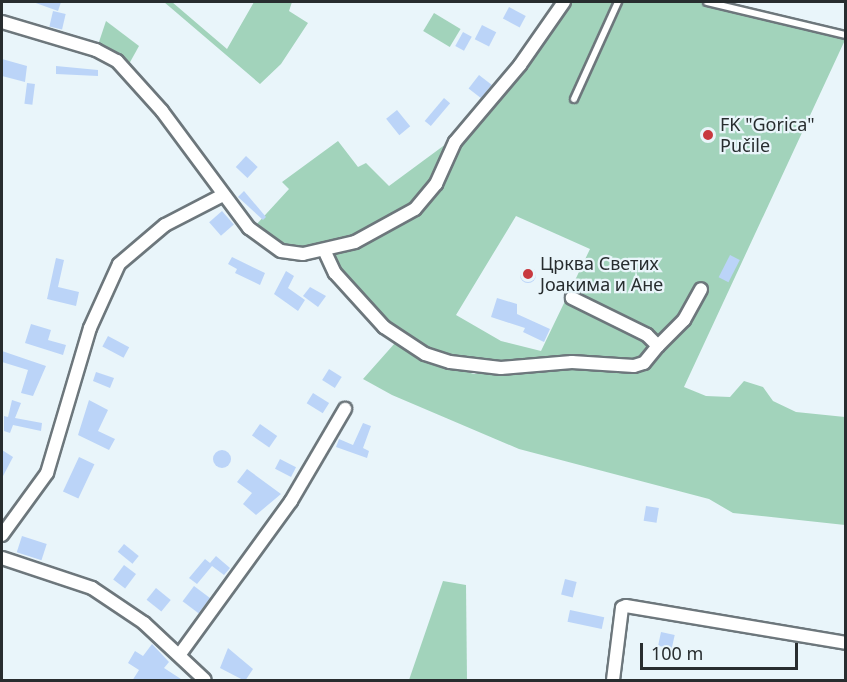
<!DOCTYPE html>
<meta charset="utf-8">
<style>
body{margin:0}
#map{position:relative;width:847px;height:682px;overflow:hidden;background:#e9f5fa;font-family:"Noto Sans",sans-serif}
div>[style]{position:absolute}
.green>*{inset:0;background:#a2d3bb;transform-origin:0 0}
.building>*{inset:0;background:#bbd4f8;transform-origin:0 0}
.round{border-radius:50%}
.roads{filter:drop-shadow(2px 0 #6d777c) drop-shadow(-2px 0 #6d777c) drop-shadow(0 2px #6d777c) drop-shadow(0 -2px #6d777c)}
.lane>*{height:6px;margin:-3px;padding:0 3px;transform-origin:3px;border-radius:3px;background:#fff}
.street>*{height:12px;margin:-6px;padding:0 6px;transform-origin:6px;border-radius:6px;background:#fff}
.dots>*{width:16px;height:16px;translate:-50% -50%;box-sizing:border-box;border:3px solid #e9f5fa;border-radius:50%}
span{translate:-50% -50%;white-space:nowrap;text-align:center;line-height:1.15;-webkit-text-stroke:4.5px #e9f5fa;paint-order:stroke}
.poi-label{font-size:18px;color:#282d2f}
.left{translate:0 -50%;text-align:left}
.frame{position:absolute;inset:0;border:3px solid #282d2f;pointer-events:none}
.scale{position:absolute;left:640px;top:643px;width:158px;height:27px;box-sizing:border-box;border:3px solid #282d2f;border-top:0;padding-left:8px;font-size:18px;line-height:21px;white-space:nowrap;color:#282d2f;-webkit-text-stroke:4px #e9f5fa;paint-order:stroke}
</style>
<div id="map">
<div class="green">
<i style="clip-path:polygon(164px 2px,172px 2px,227px 49px,254px 2px,292px 2px,289px 11px,308px 23px,281px 64px,260px 84px)"></i>
<i style="clip-path:polygon(evenodd,570px 2px,725px 2px,845px 31px,845px 40px,684px 387px,706px 396px,730px 397px,744px 381px,763px 387px,773px 401px,796px 412px,845px 417px,845px 525px,733px 513px,709px 499px,519px 449px,392px 395px,363px 379px,395px 343px,416px 357px,474px 374px,563px 370px,546px 359px,474px 362px,438px 353px,383px 319px,333px 261px,309px 247px,287px 247px,269px 239px,255px 226px,289px 189px,282px 182px,338px 141px,358px 167px,366px 163px,389px 186px,450px 141px,522px 70px,570px 2px,516px 216px,590px 249px,541px 351px,501px 341px,456px 315px,516px 216px)"></i>
<i style="left:434px;top:13px;width:31px;height:21px;rotate:31deg"></i>
<i style="clip-path:polygon(106px 21px,139px 46px,129px 64px,98px 45px)"></i>
<i style="clip-path:polygon(443px 581px,466px 585px,467px 680px,409px 680px)"></i>
</div>
<div class="building">
<i style="clip-path:polygon(33px 2px,61px 2px,58px 11px)"></i>
<i style="left:509px;top:7px;width:19px;height:13px;rotate:28deg"></i>
<i style="left:53px;top:11px;width:13px;height:16px;rotate:13deg"></i>
<i style="left:482px;top:25px;width:16px;height:16px;rotate:27deg"></i>
<i style="left:463px;top:32px;width:10px;height:16px;rotate:29deg"></i>
<i style="clip-path:polygon(2px 59px,27px 66px,25px 82px,2px 76px)"></i>
<i style="clip-path:polygon(56px 66px,98px 70px,98px 76px,56px 74px)"></i>
<i style="left:479px;top:75px;width:16px;height:17px;rotate:38deg"></i>
<i style="left:27px;top:83px;width:8px;height:21px;rotate:7deg"></i>
<i style="left:444px;top:98px;width:8px;height:30px;rotate:40deg"></i>
<i style="left:397px;top:110px;width:21px;height:14px;rotate:51deg"></i>
<i style="left:246px;top:156px;width:16px;height:15px;rotate:43deg"></i>
<i style="clip-path:polygon(244px 191px,266px 217px,263px 220px,238px 197px)"></i>
<i style="left:222px;top:211px;width:18px;height:17px;rotate:49deg"></i>
<i style="left:730px;top:255px;width:11px;height:25px;rotate:27deg"></i>
<i style="clip-path:polygon(232px 257px,265px 273px,260px 285px,235px 273px,237px 269px,228px 264px)"></i>
<i style="clip-path:polygon(56px 258px,64px 260px,58px 287px,79px 292px,76px 306px,47px 299px)"></i>
<i class="round" style="left:520px;top:267px;width:16px;height:16px"></i>
<i style="clip-path:polygon(286px 271px,294px 276px,288px 288px,305px 300px,298px 311px,274px 294px)"></i>
<i style="clip-path:polygon(310px 287px,326px 296px,318px 307px,303px 296px)"></i>
<i style="clip-path:polygon(497px 298px,517px 304px,517px 314px,550px 329px,544px 342px,523px 332px,525px 328px,491px 317px)"></i>
<i style="clip-path:polygon(31px 324px,51px 330px,48px 340px,66px 345px,63px 355px,25px 343px)"></i>
<i style="left:108px;top:336px;width:24px;height:12px;rotate:28deg"></i>
<i style="clip-path:polygon(2px 351px,46px 366px,33px 396px,21px 393px,28px 370px,2px 362px)"></i>
<i style="left:329px;top:369px;width:15px;height:13px;rotate:32deg"></i>
<i style="clip-path:polygon(96px 372px,114px 378px,110px 388px,93px 381px)"></i>
<i style="left:313px;top:393px;width:19px;height:12px;rotate:32deg"></i>
<i style="clip-path:polygon(12px 400px,21px 403px,15px 418px,42px 423px,41px 431px,13px 425px,10px 433px,4px 431px,4px 416px,8px 417px)"></i>
<i style="clip-path:polygon(89px 400px,108px 410px,98px 431px,115px 439px,109px 450px,78px 435px)"></i>
<i style="clip-path:polygon(363px 423px,371px 426px,363px 448px,369px 451px,367px 458px,336px 447px,339px 439px,353px 445px)"></i>
<i style="left:260px;top:424px;width:21px;height:14px;rotate:35deg"></i>
<i style="clip-path:polygon(2px 450px,13px 457px,2px 478px)"></i>
<i class="round" style="left:213px;top:450px;width:18px;height:18px"></i>
<i style="left:79px;top:457px;width:17px;height:38px;rotate:25deg"></i>
<i style="left:280px;top:459px;width:18px;height:11px;rotate:27deg"></i>
<i style="clip-path:polygon(247px 469px,281px 494px,256px 515px,243px 504px,252px 493px,237px 482px)"></i>
<i style="left:646px;top:506px;width:13px;height:15px;rotate:9deg"></i>
<i style="left:22px;top:536px;width:26px;height:17px;rotate:18deg"></i>
<i style="left:124px;top:544px;width:19px;height:10px;rotate:39deg"></i>
<i style="clip-path:polygon(216px 556px,230px 568px,224px 575px,212px 566px,197px 584px,189px 578px,205px 559px,210px 563px)"></i>
<i style="left:124px;top:565px;width:15px;height:18px;rotate:37deg"></i>
<i style="left:565px;top:579px;width:12px;height:16px;rotate:14deg"></i>
<i style="left:194px;top:586px;width:20px;height:19px;rotate:37deg"></i>
<i style="left:156px;top:588px;width:19px;height:15px;rotate:39deg"></i>
<i style="left:570px;top:610px;width:35px;height:12px;rotate:12deg"></i>
<i style="left:661px;top:632px;width:14px;height:14px;rotate:12deg"></i>
<i style="clip-path:polygon(152px 644px,169px 662px,164px 668px,184px 681px,132px 681px,139px 670px,128px 663px,135px 651px,143px 656px)"></i>
<i style="clip-path:polygon(228px 648px,253px 669px,245px 681px,220px 668px)"></i>
</div>
<div class="roads">
<div class="lane">
<i style="left:707px;top:2px;width:143px;rotate:13.4deg"></i>
<i style="left:574px;top:99px;width:107px;rotate:-65.6deg"></i>
</div>
<div class="street">
<i style="left:2px;top:22px;width:98px;rotate:16.6deg"></i>
<i style="left:96px;top:50px;width:24px;rotate:28deg"></i>
<i style="left:117px;top:61px;width:67px;rotate:48deg"></i>
<i style="left:162px;top:111px;width:146px;rotate:53.4deg"></i>
<i style="left:249px;top:228px;width:39px;rotate:36deg"></i>
<i style="left:281px;top:251px;width:22px;rotate:8deg"></i>
<i style="left:303px;top:254px;width:53px;rotate:-13deg"></i>
<i style="left:355px;top:242px;width:68px;rotate:-28.8deg"></i>
<i style="left:415px;top:209px;width:33px;rotate:-50deg"></i>
<i style="left:436px;top:184px;width:46px;rotate:-65.7deg"></i>
<i style="left:455px;top:142px;width:101px;rotate:-49.8deg"></i>
<i style="left:520px;top:65px;width:77px;rotate:-55.1deg"></i>
<i style="left:325px;top:252px;width:23px;rotate:65deg"></i>
<i style="left:335px;top:273px;width:73px;rotate:47.8deg"></i>
<i style="left:384px;top:327px;width:49px;rotate:33.4deg"></i>
<i style="left:425px;top:354px;width:26px;rotate:18deg"></i>
<i style="left:450px;top:362px;width:51px;rotate:6.7deg"></i>
<i style="left:501px;top:368px;width:71px;rotate:-4.8deg"></i>
<i style="left:572px;top:362px;width:62px;rotate:3.7deg"></i>
<i style="left:634px;top:366px;width:10px;rotate:-17deg"></i>
<i style="left:644px;top:363px;width:22px;rotate:-51deg"></i>
<i style="left:658px;top:346px;width:16px;rotate:-135deg"></i>
<i style="left:647px;top:335px;width:84px;rotate:-153.7deg"></i>
<i style="left:658px;top:346px;width:37px;rotate:-45deg"></i>
<i style="left:684px;top:320px;width:35px;rotate:-61deg"></i>
<i style="left:2px;top:535px;width:77px;rotate:-54deg"></i>
<i style="left:47px;top:473px;width:151px;rotate:-73.5deg"></i>
<i style="left:90px;top:328px;width:70px;rotate:-65.6deg"></i>
<i style="left:119px;top:264px;width:60px;rotate:-40.3deg"></i>
<i style="left:165px;top:225px;width:65px;rotate:-27.3deg"></i>
<i style="left:2px;top:558px;width:95px;rotate:18.4deg"></i>
<i style="left:92px;top:588px;width:63px;rotate:33.9deg"></i>
<i style="left:144px;top:623px;width:83px;rotate:43.1deg"></i>
<i style="left:180px;top:654px;width:189px;rotate:-54deg"></i>
<i style="left:291px;top:501px;width:107px;rotate:-59.6deg"></i>
<i style="left:613px;top:680px;width:73px;rotate:-82.9deg"></i>
<i style="left:622px;top:608px;width:4px;rotate:-27deg"></i>
<i style="left:626px;top:606px;width:223px;rotate:9.5deg"></i>
</div>
</div>
<div class="dots">
<i style="left:708px;top:135px;background:#c8393f"></i>
<i style="left:528px;top:274px;background:#c8393f"></i>
</div>
<div class="poi-label">
<span class="left" style="left:720px;top:135px">FK "Gorica"<br>Pučile</span>
<span class="left" style="left:540px;top:274px">Црква Светих<br>Јоакима и Ане</span>
</div>
<div class="frame"></div>
<div class="scale">100 m</div>
</div>
